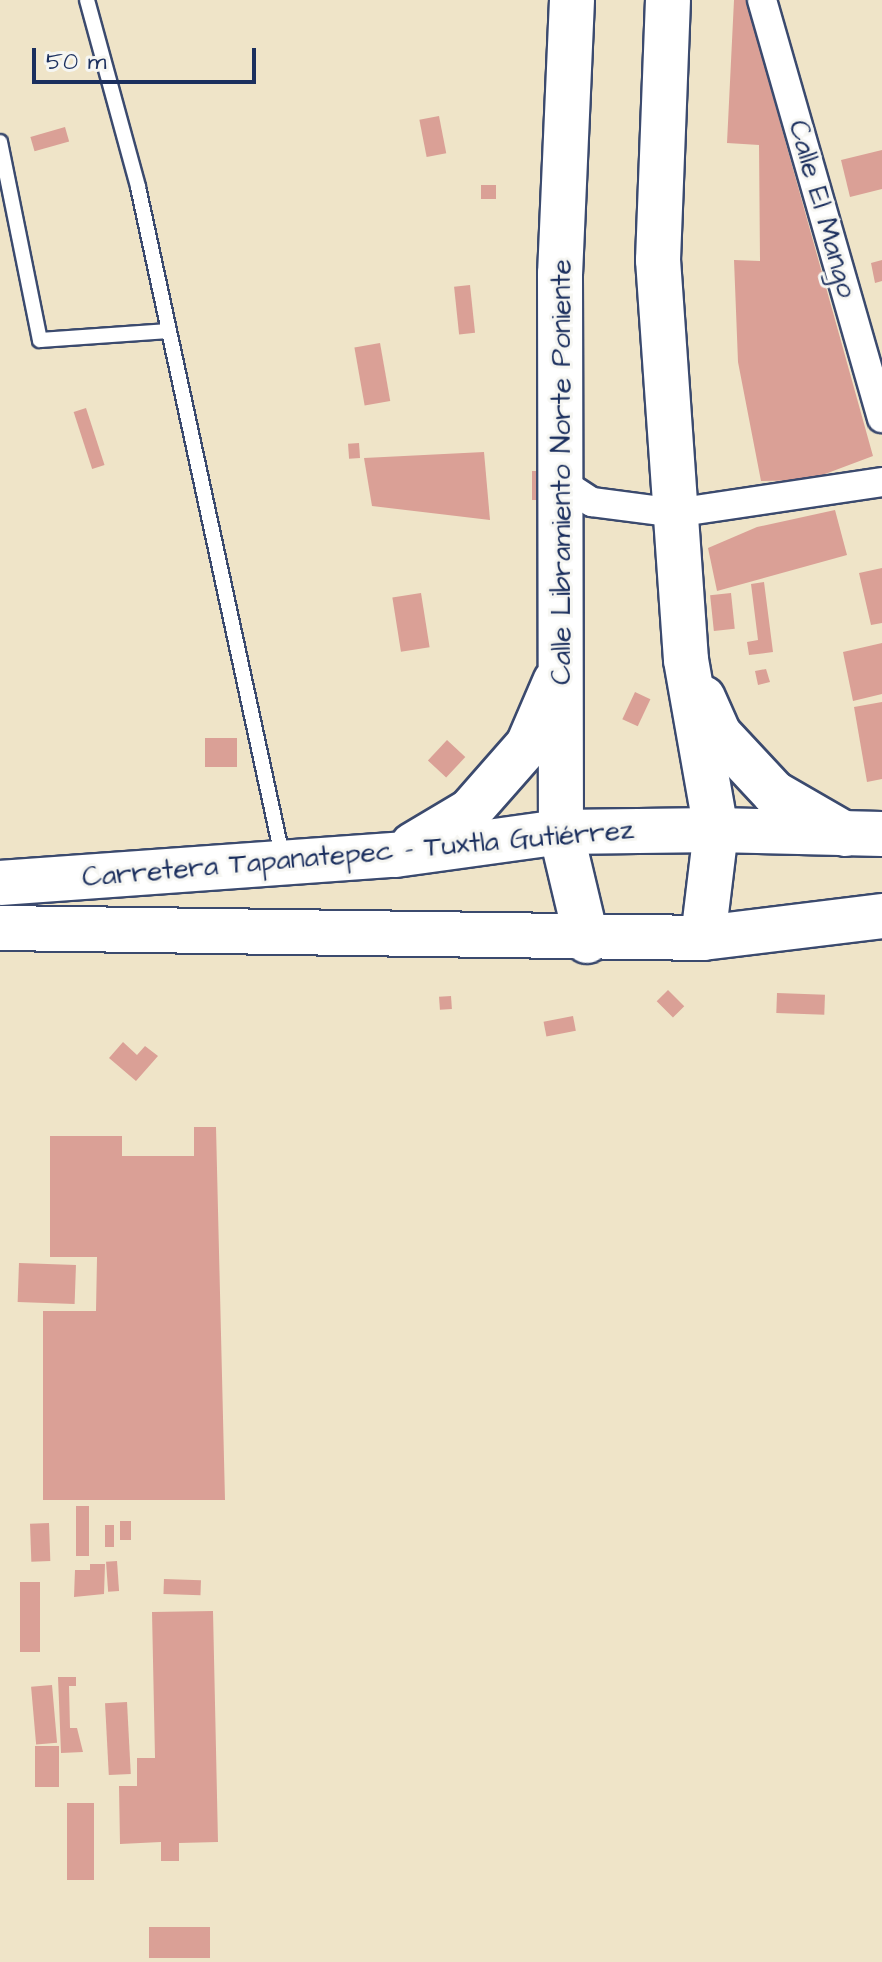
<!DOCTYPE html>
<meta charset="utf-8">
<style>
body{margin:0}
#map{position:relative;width:882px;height:1962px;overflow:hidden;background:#efe4c8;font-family:"Architects Daughter",sans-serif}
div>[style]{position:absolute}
.building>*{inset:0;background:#daa096;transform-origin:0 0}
.roads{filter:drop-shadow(2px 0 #3b4a6e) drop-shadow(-2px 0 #3b4a6e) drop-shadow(0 2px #3b4a6e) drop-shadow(0 -2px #3b4a6e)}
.service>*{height:14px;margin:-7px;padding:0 7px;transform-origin:7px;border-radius:7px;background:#fff}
.minor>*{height:28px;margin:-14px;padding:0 14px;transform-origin:14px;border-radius:14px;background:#fff}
.primary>*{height:44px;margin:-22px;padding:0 22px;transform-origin:22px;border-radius:22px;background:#fff}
.trunk>*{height:44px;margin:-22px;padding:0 22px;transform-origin:22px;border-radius:22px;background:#fff}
span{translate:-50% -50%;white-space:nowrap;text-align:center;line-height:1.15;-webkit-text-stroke:6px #f6f6f2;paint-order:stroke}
.street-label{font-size:28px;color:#1b2f5e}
.scale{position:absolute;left:32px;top:48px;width:224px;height:36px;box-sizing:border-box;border:4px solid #1b2f5e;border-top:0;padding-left:10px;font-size:24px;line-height:28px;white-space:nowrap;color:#1b2f5e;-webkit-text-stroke:6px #f6f6f2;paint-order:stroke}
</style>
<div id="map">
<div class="building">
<i style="clip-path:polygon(734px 0,746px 0,873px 456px,809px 480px,761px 481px,738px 362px,734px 260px,760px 261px,759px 145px,727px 143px)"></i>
<i style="left:439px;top:116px;width:38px;height:20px;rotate:79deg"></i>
<i style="left:65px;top:127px;width:15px;height:36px;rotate:74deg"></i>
<i style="clip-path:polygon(882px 150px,882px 189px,850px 197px,841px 160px)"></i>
<i style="left:481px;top:185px;width:15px;height:14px"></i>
<i style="clip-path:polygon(882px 260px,882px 281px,875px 283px,871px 263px)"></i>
<i style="left:470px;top:285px;width:48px;height:16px;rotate:84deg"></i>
<i style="left:380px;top:343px;width:59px;height:26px;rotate:80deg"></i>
<i style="left:86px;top:408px;width:60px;height:13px;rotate:72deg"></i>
<i style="left:359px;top:443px;width:15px;height:11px;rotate:86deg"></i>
<i style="clip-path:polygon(484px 452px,490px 520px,372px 506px,364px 458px)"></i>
<i style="left:532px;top:471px;width:12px;height:29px"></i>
<i style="clip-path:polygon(835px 510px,847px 555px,717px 591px,708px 548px,757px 527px)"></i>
<i style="clip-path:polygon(882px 568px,882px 623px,871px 625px,859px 573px)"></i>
<i style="clip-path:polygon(764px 582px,773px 652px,749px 655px,747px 642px,758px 640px,751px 584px)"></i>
<i style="left:421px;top:593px;width:55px;height:29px;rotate:81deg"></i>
<i style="left:731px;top:593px;width:36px;height:21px;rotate:84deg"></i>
<i style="clip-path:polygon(882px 643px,882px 694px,853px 701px,843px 652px)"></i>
<i style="clip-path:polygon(766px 669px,770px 682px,758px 685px,755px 671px)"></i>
<i style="left:635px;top:692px;width:17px;height:30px;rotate:25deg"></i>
<i style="clip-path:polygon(882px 702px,882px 779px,867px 782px,854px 707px)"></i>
<i style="left:237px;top:738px;width:29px;height:32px;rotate:90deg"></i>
<i style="left:447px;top:740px;width:25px;height:28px;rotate:43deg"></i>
<i style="left:668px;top:990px;width:23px;height:16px;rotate:45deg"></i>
<i style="left:777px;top:993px;width:48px;height:20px;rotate:2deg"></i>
<i style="left:451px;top:996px;width:13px;height:12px;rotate:86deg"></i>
<i style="left:573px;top:1016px;width:15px;height:30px;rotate:79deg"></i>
<i style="clip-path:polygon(123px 1042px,137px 1055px,145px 1046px,158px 1056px,136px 1081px,109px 1058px)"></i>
<i style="clip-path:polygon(194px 1127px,216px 1127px,225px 1500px,43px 1500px,43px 1311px,96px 1311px,97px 1257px,50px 1257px,50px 1136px,122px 1136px,122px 1156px,194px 1156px)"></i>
<i style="left:19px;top:1263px;width:57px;height:39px;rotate:2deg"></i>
<i style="left:76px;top:1506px;width:13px;height:50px"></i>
<i style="left:120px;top:1521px;width:11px;height:19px"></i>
<i style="left:49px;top:1523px;width:38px;height:19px;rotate:88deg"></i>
<i style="left:105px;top:1525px;width:9px;height:22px"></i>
<i style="left:117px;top:1561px;width:30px;height:11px;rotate:86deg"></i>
<i style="clip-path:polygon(90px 1564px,105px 1564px,104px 1594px,74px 1597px,75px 1570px,90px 1570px)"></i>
<i style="left:164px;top:1579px;width:37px;height:15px;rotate:2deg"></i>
<i style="left:20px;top:1582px;width:20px;height:70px"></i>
<i style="clip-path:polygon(213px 1611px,218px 1842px,179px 1843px,179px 1861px,161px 1861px,161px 1842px,120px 1844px,119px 1786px,137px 1786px,137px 1758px,155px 1758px,152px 1612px)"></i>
<i style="clip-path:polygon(58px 1677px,76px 1677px,76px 1686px,69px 1686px,70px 1728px,77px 1728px,83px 1752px,61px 1753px)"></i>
<i style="left:52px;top:1685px;width:58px;height:21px;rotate:85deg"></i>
<i style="left:127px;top:1702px;width:72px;height:22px;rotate:87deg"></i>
<i style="left:35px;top:1746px;width:24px;height:41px"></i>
<i style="left:67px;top:1803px;width:27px;height:77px"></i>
<i style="left:149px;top:1927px;width:61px;height:31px"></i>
</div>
<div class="roads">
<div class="service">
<i style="left:87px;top:0;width:194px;rotate:74.7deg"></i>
<i style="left:138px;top:187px;width:688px;rotate:77.84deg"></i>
<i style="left:0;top:142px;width:202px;rotate:78.6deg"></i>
<i style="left:40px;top:340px;width:129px;rotate:-4deg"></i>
</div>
<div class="minor">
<i style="left:762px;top:0;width:435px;rotate:74deg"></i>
<i style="left:561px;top:482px;width:37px;rotate:33deg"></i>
<i style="left:592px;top:502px;width:84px;rotate:7.5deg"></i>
<i style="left:675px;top:513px;width:209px;rotate:-8.5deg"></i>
</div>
<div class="primary">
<i style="left:716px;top:830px;width:166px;rotate:1.4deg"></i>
<i style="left:703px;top:938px;width:180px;rotate:-7deg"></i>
</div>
<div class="trunk">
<i style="left:572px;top:0;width:274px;rotate:92.5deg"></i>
<i style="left:560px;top:274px;width:558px;rotate:89.9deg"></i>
<i style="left:561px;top:832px;width:112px;rotate:76.6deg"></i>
<i style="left:703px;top:698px;width:39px;rotate:66deg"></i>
<i style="left:719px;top:734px;width:81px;rotate:47deg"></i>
<i style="left:774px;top:793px;width:82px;rotate:30deg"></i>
<i style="left:413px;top:845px;width:66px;rotate:-30.8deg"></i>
<i style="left:470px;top:811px;width:88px;rotate:-48.7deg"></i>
<i style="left:528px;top:745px;width:69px;rotate:-66.8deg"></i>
<i style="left:0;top:883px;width:396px;rotate:-4.1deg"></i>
<i style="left:395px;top:855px;width:168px;rotate:-7.9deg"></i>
<i style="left:561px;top:832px;width:155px;rotate:-0.7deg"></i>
<i style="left:0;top:928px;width:703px;rotate:0.81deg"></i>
<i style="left:703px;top:938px;width:109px;rotate:-83.1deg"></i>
<i style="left:716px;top:830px;width:173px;rotate:-100deg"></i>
<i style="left:686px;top:660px;width:401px;rotate:-94deg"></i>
<i style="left:658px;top:260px;width:260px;rotate:-87.8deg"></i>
</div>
</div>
<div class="street-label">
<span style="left:822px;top:209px;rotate:74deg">Calle El Mango</span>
<span style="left:562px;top:472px;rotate:-90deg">Calle Libramiento Norte Poniente</span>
<span style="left:358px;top:854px;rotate:-5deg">Carretera Tapanatepec - Tuxtla Gutiérrez</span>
</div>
<div class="scale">50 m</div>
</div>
